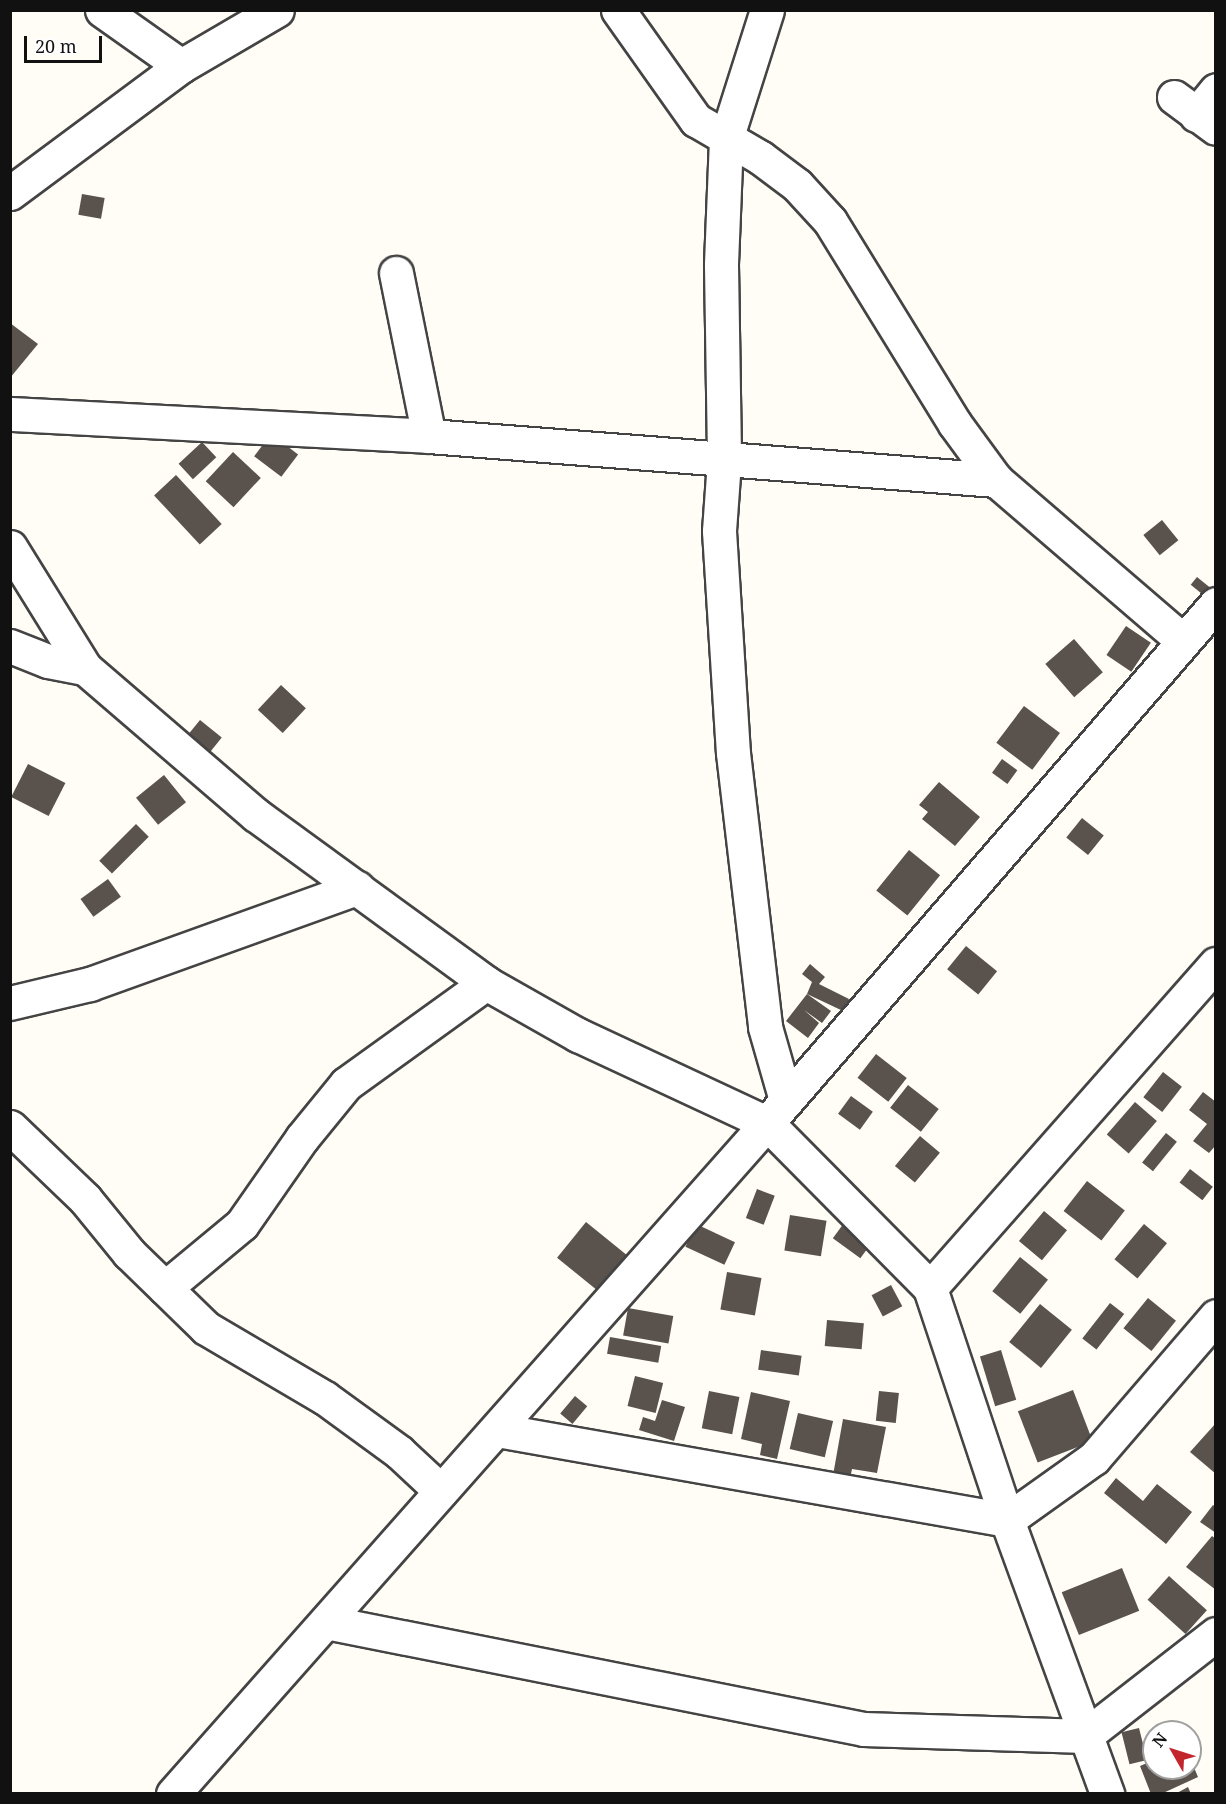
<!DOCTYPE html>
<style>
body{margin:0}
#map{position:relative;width:1226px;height:1804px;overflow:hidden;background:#fffdf5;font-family:"Noto Serif",serif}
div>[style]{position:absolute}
.building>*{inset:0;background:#5a524d;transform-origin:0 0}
.roads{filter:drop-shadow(2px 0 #444) drop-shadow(-2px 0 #444) drop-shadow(0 2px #444) drop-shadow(0 -2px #444)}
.minor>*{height:33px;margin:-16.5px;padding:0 16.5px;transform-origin:16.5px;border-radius:16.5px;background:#fff}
span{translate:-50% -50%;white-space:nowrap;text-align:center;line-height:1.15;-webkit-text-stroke:6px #fff;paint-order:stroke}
.frame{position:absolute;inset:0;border:12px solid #111;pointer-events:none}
.north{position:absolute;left:1142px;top:1720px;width:60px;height:60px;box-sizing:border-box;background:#fff;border:2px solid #a0a0a0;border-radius:50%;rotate:309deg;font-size:16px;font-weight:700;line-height:24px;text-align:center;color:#111}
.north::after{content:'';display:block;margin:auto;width:21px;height:27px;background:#c4262e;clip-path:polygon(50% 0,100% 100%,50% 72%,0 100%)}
.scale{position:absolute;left:24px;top:36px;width:78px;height:27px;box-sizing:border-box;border:3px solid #111;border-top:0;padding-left:8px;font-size:18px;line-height:21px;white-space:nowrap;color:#111;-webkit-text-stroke:4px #fff;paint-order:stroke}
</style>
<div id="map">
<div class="building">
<i style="left:82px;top:194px;width:23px;height:21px;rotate:10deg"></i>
<i style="clip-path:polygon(10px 323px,38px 344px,10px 378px)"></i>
<i style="left:271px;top:434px;width:34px;height:28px;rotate:37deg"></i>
<i style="left:202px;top:442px;width:21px;height:32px;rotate:47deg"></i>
<i style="left:233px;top:452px;width:38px;height:40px;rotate:43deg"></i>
<i style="left:176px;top:475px;width:67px;height:30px;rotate:47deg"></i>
<i style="left:1162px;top:520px;width:26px;height:24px;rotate:51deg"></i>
<i style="left:1197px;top:577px;width:21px;height:10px;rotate:39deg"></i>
<i style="left:1126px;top:626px;width:30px;height:35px;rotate:34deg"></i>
<i style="left:1074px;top:639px;width:44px;height:38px;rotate:49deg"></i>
<i style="left:281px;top:685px;width:34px;height:34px;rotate:43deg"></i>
<i style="left:1024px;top:706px;width:45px;height:46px;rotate:37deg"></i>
<i style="left:200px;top:720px;width:28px;height:22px;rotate:39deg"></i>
<i style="left:1002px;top:759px;width:19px;height:17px;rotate:36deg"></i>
<i style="left:28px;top:764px;width:42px;height:37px;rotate:27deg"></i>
<i style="left:164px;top:775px;width:35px;height:36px;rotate:51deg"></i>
<i style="clip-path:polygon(939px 782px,980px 817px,955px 846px,922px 819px,928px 812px,919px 805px)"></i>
<i style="left:1082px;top:818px;width:28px;height:25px;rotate:39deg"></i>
<i style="left:136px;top:824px;width:18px;height:52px;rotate:45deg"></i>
<i style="left:909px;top:850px;width:40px;height:52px;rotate:39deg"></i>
<i style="left:108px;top:879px;width:22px;height:34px;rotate:54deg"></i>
<i style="left:966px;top:946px;width:40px;height:30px;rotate:39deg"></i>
<i style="clip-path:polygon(810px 964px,825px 977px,819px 984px,849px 999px,843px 1011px,807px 994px,812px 982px,802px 974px)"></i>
<i style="clip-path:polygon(807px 994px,831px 1011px,822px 1023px,804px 1010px,819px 1023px,808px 1038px,786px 1021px)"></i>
<i style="left:876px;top:1054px;width:39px;height:30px;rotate:38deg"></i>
<i style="left:1163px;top:1072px;width:24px;height:32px;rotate:38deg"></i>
<i style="left:908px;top:1085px;width:39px;height:29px;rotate:38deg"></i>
<i style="clip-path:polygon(1203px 1092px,1216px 1102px,1216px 1145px,1209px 1153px,1193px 1141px,1207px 1124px,1189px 1110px)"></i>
<i style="left:851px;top:1096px;width:27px;height:22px;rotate:36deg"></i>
<i style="left:1135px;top:1102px;width:29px;height:43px;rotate:41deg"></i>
<i style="left:1166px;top:1133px;width:14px;height:38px;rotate:39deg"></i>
<i style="left:920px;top:1136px;width:26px;height:39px;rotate:40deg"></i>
<i style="left:1190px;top:1169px;width:29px;height:17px;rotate:38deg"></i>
<i style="left:1087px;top:1181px;width:48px;height:38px;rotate:38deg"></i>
<i style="left:757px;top:1189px;width:19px;height:31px;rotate:21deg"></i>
<i style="left:1044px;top:1211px;width:30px;height:39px;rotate:40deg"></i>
<i style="left:790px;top:1215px;width:37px;height:36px;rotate:9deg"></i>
<i style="left:586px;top:1222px;width:54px;height:46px;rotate:39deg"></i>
<i style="left:844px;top:1223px;width:34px;height:19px;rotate:36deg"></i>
<i style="left:696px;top:1224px;width:43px;height:25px;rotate:25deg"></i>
<i style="left:1144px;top:1224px;width:30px;height:46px;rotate:40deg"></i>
<i style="left:1020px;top:1257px;width:36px;height:44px;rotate:39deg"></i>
<i style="left:727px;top:1272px;width:35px;height:38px;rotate:10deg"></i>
<i style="left:891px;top:1285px;width:24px;height:22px;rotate:62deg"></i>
<i style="left:1148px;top:1298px;width:36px;height:39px;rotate:39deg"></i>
<i style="left:1110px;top:1303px;width:18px;height:45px;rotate:38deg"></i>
<i style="left:1040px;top:1304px;width:41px;height:49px;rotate:39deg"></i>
<i style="left:628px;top:1308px;width:46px;height:28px;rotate:10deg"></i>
<i style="left:827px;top:1320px;width:37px;height:26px;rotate:5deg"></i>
<i style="left:610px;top:1337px;width:52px;height:17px;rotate:10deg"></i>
<i style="left:761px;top:1350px;width:41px;height:20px;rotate:8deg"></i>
<i style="left:1001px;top:1350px;width:52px;height:22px;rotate:73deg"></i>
<i style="left:635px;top:1376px;width:29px;height:31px;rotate:14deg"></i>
<i style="left:1073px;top:1390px;width:55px;height:59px;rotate:69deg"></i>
<i style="left:709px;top:1391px;width:31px;height:38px;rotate:11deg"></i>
<i style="left:879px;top:1391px;width:20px;height:30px;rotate:6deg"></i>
<i style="clip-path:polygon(751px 1392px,790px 1401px,777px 1459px,760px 1455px,762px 1444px,741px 1439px)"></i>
<i style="left:575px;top:1396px;width:16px;height:23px;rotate:40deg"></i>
<i style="clip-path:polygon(662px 1400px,685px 1407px,674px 1441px,639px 1430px,643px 1417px,655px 1421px)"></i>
<i style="left:798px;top:1413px;width:36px;height:37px;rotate:13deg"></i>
<i style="clip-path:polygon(843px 1419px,886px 1427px,877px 1473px,852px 1469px,849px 1484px,832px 1481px)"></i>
<i style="clip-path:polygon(1216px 1423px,1216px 1474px,1190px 1452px)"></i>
<i style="clip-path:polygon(1116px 1478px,1143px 1501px,1157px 1484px,1192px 1512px,1166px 1544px,1104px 1493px)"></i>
<i style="clip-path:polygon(1213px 1505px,1216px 1507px,1216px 1533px,1200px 1522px)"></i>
<i style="clip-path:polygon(1212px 1536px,1216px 1539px,1216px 1590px,1186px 1567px)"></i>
<i style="left:1122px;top:1568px;width:46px;height:65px;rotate:68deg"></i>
<i style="left:1169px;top:1576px;width:51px;height:32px;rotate:42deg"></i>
<i style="left:1139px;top:1728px;width:33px;height:18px;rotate:76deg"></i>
<i style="clip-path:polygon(1190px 1758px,1198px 1777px,1161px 1794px,1151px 1794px,1140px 1766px,1154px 1760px,1154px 1768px,1190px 1768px)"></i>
<i style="clip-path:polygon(1188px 1787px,1191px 1794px,1175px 1794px)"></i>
</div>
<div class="roads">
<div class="minor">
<i style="left:102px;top:10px;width:97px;rotate:35.3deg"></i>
<i style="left:618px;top:10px;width:135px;rotate:54.7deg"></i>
<i style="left:696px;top:120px;width:75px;rotate:30.3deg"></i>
<i style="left:761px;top:158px;width:45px;rotate:36.9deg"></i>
<i style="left:797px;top:185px;width:49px;rotate:47.5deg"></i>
<i style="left:830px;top:221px;width:238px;rotate:58.4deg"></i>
<i style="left:955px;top:424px;width:69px;rotate:53.8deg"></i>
<i style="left:996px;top:480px;width:247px;rotate:40.7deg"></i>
<i style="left:767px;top:10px;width:135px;rotate:107.6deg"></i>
<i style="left:726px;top:139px;width:126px;rotate:92.3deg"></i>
<i style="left:721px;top:265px;width:196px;rotate:89.1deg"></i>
<i style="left:724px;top:461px;width:70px;rotate:94.1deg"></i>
<i style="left:719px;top:531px;width:222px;rotate:86.4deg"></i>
<i style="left:733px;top:753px;width:276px;rotate:83.3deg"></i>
<i style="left:765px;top:1027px;width:76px;rotate:74deg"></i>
<i style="left:1174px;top:97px;width:52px;rotate:36.4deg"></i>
<i style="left:1196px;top:115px;width:32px;rotate:-51deg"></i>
<i style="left:10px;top:193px;width:213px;rotate:-36.6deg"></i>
<i style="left:181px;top:66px;width:111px;rotate:-30.3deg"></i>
<i style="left:396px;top:273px;width:166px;rotate:78.6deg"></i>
<i style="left:10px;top:414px;width:420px;rotate:3deg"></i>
<i style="left:429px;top:436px;width:569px;rotate:4.44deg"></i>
<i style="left:10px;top:547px;width:142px;rotate:58.2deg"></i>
<i style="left:10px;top:646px;width:41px;rotate:21.5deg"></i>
<i style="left:48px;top:661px;width:38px;rotate:11deg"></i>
<i style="left:85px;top:668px;width:225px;rotate:40.7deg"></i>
<i style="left:256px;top:815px;width:285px;rotate:36.1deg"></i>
<i style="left:486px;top:983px;width:106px;rotate:29.5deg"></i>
<i style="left:578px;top:1035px;width:208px;rotate:25deg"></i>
<i style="left:767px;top:1123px;width:232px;rotate:45.3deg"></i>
<i style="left:930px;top:1288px;width:244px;rotate:71.6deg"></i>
<i style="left:1007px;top:1520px;width:292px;rotate:69.9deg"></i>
<i style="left:10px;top:1003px;width:82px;rotate:-13.4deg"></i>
<i style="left:90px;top:984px;width:284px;rotate:-19.8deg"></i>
<i style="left:10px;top:1127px;width:104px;rotate:43.8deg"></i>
<i style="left:85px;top:1199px;width:70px;rotate:50.8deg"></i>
<i style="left:129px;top:1253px;width:107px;rotate:44.2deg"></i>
<i style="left:206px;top:1328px;width:138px;rotate:30.5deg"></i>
<i style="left:325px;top:1398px;width:92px;rotate:36.1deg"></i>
<i style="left:399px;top:1452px;width:57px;rotate:42.9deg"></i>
<i style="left:165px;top:1288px;width:100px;rotate:-39.7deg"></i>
<i style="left:242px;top:1224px;width:105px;rotate:-55.1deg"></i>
<i style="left:302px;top:1138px;width:70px;rotate:-50.8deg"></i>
<i style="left:346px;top:1084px;width:173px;rotate:-35.8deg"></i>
<i style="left:930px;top:1288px;width:432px;rotate:-48.6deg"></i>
<i style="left:497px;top:1430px;width:518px;rotate:10.01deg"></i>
<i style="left:1007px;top:1520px;width:107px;rotate:-35.5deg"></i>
<i style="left:1094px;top:1458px;width:187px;rotate:-49.3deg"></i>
<i style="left:326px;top:1622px;width:549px;rotate:11.25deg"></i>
<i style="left:864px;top:1729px;width:221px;rotate:1.8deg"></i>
<i style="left:1085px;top:1736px;width:166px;rotate:-37.9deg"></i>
<i style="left:173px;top:1794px;width:896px;rotate:-48.48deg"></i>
<i style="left:767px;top:1123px;width:686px;rotate:-49.14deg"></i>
</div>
</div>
<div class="frame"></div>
<div class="north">N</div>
<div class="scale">20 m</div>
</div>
